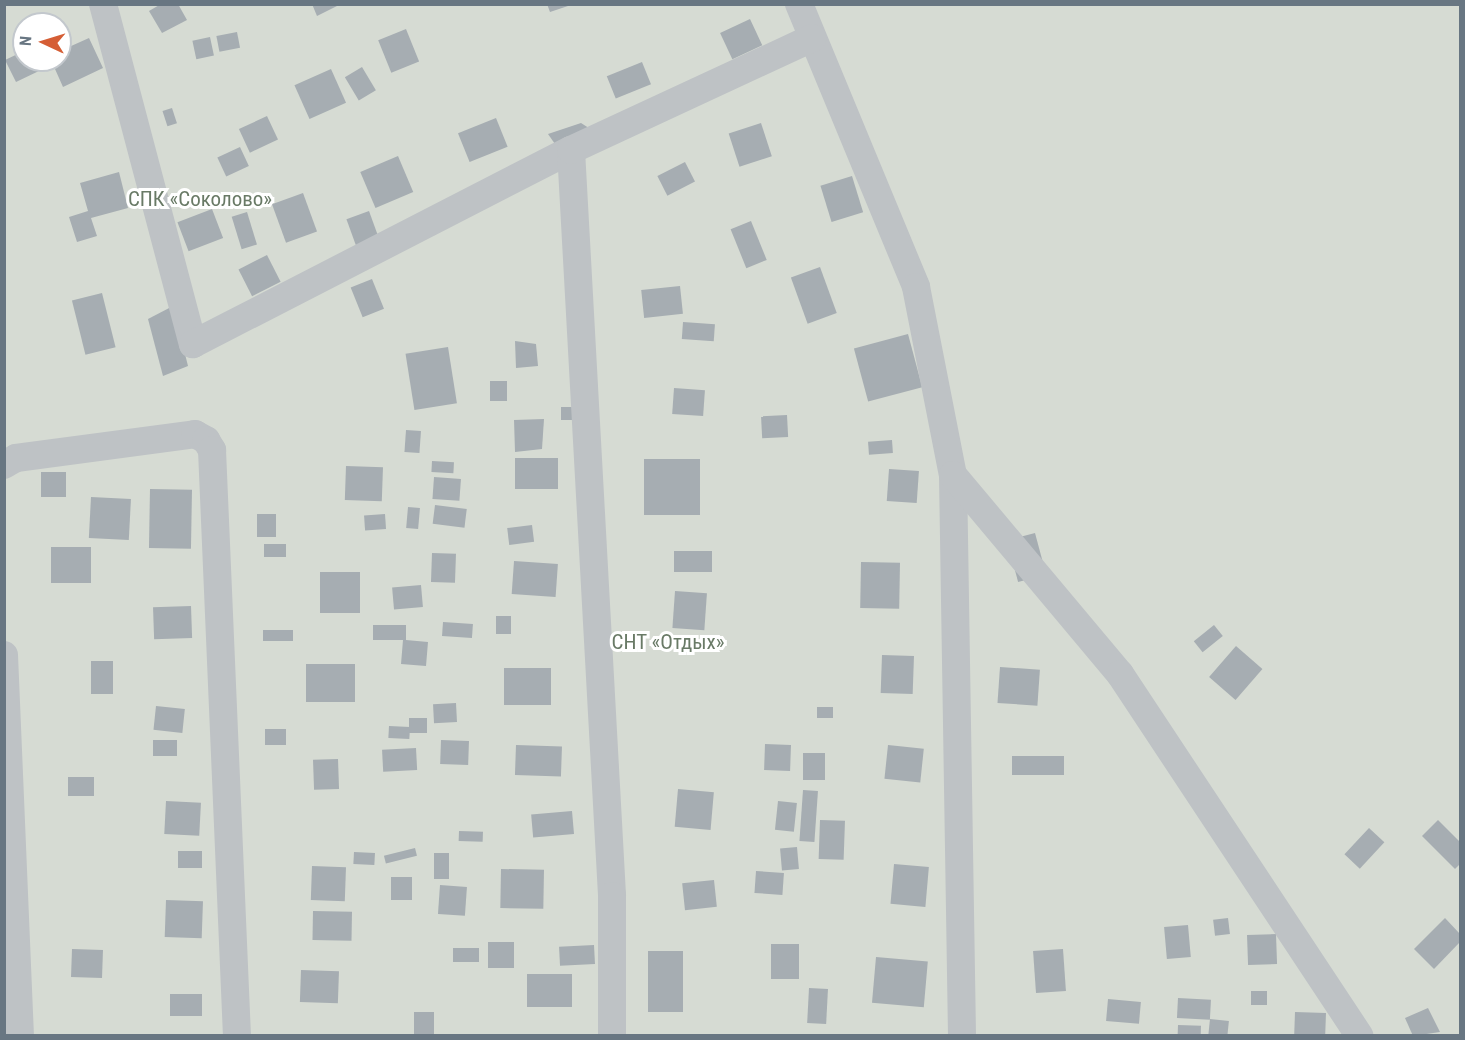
<!DOCTYPE html>
<meta charset="utf-8">
<style>
body{margin:0}
#map{position:relative;width:1465px;height:1040px;overflow:hidden;background:#f6f6f3;font-family:"Roboto Condensed",sans-serif}
div>[style]{position:absolute}
.green>*{inset:0;background:#d6dbd3}
.building>*{inset:0;background:#a6adb2;transform-origin:0 0}
.minor>*{height:28px;margin:-14px;padding:0 14px;transform-origin:14px;border-radius:14px;background:#bec2c5}
span{translate:-50% -50%;white-space:nowrap;text-align:center;line-height:1.15;-webkit-text-stroke:6px #fff;paint-order:stroke}
.park-label{font-size:21px;color:#697a66}
.frame{position:absolute;inset:0;border:6px solid #687682;pointer-events:none}
.north{position:absolute;left:12px;top:12px;width:60px;height:60px;box-sizing:border-box;background:#fff;border:2px solid #c3c8cd;border-radius:50%;rotate:274deg;font-size:16px;font-weight:700;line-height:24px;text-align:center;color:#687682}
.north::after{content:'';display:block;margin:auto;width:21px;height:27px;background:#d55e35;clip-path:polygon(50% 0,100% 100%,50% 72%,0 100%)}
</style>
<div id="map">
<div class="green">
<i style="clip-path:polygon(evenodd,5px 5px,1460px 5px,1460px 1035px,5px 1036px,5px 5px,24px 24px,60px 24px,60px 60px,24px 60px,24px 24px)"></i>
</div>
<div class="building">
<i style="clip-path:polygon(161px 4px,178px 4px,187px 20px,162px 33px,149px 11px)"></i>
<i style="clip-path:polygon(312px 4px,337px 4px,337px 6px,317px 16px)"></i>
<i style="clip-path:polygon(547px 4px,571px 4px,571px 5px,550px 12px)"></i>
<i style="left:750px;top:19px;width:29px;height:33px;rotate:65deg"></i>
<i style="left:406px;top:29px;width:35px;height:30px;rotate:68deg"></i>
<i style="left:237px;top:32px;width:16px;height:21px;rotate:79deg"></i>
<i style="left:210px;top:37px;width:19px;height:18px;rotate:78deg"></i>
<i style="clip-path:polygon(89px 38px,103px 68px,63px 87px,51px 60px,60px 60px,60px 51px)"></i>
<i style="clip-path:polygon(24px 51px,24px 60px,37px 60px,41px 70px,16px 82px,5px 60px)"></i>
<i style="left:642px;top:62px;width:24px;height:38px;rotate:68deg"></i>
<i style="left:362px;top:67px;width:27px;height:20px;rotate:59deg"></i>
<i style="left:331px;top:69px;width:37px;height:40px;rotate:66deg"></i>
<i style="left:172px;top:108px;width:16px;height:10px;rotate:72deg"></i>
<i style="left:267px;top:116px;width:26px;height:31px;rotate:65deg"></i>
<i style="left:496px;top:118px;width:31px;height:41px;rotate:68deg"></i>
<i style="clip-path:polygon(581px 123px,592px 130px,555px 144px,548px 134px)"></i>
<i style="left:761px;top:123px;width:35px;height:34px;rotate:72deg"></i>
<i style="left:240px;top:147px;width:21px;height:25px;rotate:65deg"></i>
<i style="left:398px;top:156px;width:39px;height:41px;rotate:67deg"></i>
<i style="left:685px;top:162px;width:22px;height:31px;rotate:63deg"></i>
<i style="clip-path:polygon(119px 172px,128px 208px,91px 218px,97px 236px,77px 242px,69px 217px,88px 211px,80px 183px)"></i>
<i style="left:852px;top:176px;width:38px;height:33px;rotate:73deg"></i>
<i style="left:303px;top:193px;width:41px;height:33px;rotate:70deg"></i>
<i style="left:212px;top:209px;width:31px;height:37px;rotate:69deg"></i>
<i style="left:369px;top:211px;width:30px;height:24px;rotate:70deg"></i>
<i style="left:247px;top:212px;width:34px;height:16px;rotate:73deg"></i>
<i style="left:751px;top:221px;width:42px;height:22px;rotate:68deg"></i>
<i style="left:267px;top:255px;width:30px;height:32px;rotate:63deg"></i>
<i style="left:820px;top:267px;width:49px;height:31px;rotate:70deg"></i>
<i style="left:372px;top:279px;width:32px;height:23px;rotate:68deg"></i>
<i style="left:680px;top:286px;width:28px;height:39px;rotate:84deg"></i>
<i style="left:102px;top:293px;width:56px;height:31px;rotate:76deg"></i>
<i style="clip-path:polygon(173px 306px,188px 366px,163px 376px,148px 319px)"></i>
<i style="left:683px;top:322px;width:32px;height:17px;rotate:4deg"></i>
<i style="left:908px;top:334px;width:55px;height:56px;rotate:75deg"></i>
<i style="clip-path:polygon(515px 341px,536px 344px,538px 366px,516px 368px)"></i>
<i style="left:448px;top:347px;width:57px;height:43px;rotate:81deg"></i>
<i style="left:490px;top:381px;width:17px;height:20px"></i>
<i style="left:674px;top:388px;width:31px;height:26px;rotate:4deg"></i>
<i style="left:561px;top:407px;width:13px;height:13px"></i>
<i style="left:787px;top:415px;width:22px;height:26px;rotate:87deg"></i>
<i style="clip-path:polygon(544px 419px,542px 449px,515px 452px,514px 420px)"></i>
<i style="left:406px;top:430px;width:15px;height:22px;rotate:4deg"></i>
<i style="left:892px;top:440px;width:13px;height:24px;rotate:86deg"></i>
<i style="left:515px;top:458px;width:43px;height:31px"></i>
<i style="left:644px;top:459px;width:56px;height:56px"></i>
<i style="left:432px;top:461px;width:22px;height:11px;rotate:3deg"></i>
<i style="left:346px;top:466px;width:37px;height:34px;rotate:2deg"></i>
<i style="left:889px;top:469px;width:30px;height:32px;rotate:4deg"></i>
<i style="left:41px;top:472px;width:25px;height:25px"></i>
<i style="left:434px;top:477px;width:27px;height:22px;rotate:4deg"></i>
<i style="left:150px;top:489px;width:42px;height:59px;rotate:1deg"></i>
<i style="left:91px;top:497px;width:40px;height:41px;rotate:3deg"></i>
<i style="left:435px;top:505px;width:32px;height:19px;rotate:7deg"></i>
<i style="left:408px;top:507px;width:12px;height:21px;rotate:5deg"></i>
<i style="left:257px;top:514px;width:19px;height:23px"></i>
<i style="left:385px;top:514px;width:15px;height:21px;rotate:86deg"></i>
<i style="left:532px;top:525px;width:17px;height:25px;rotate:83deg"></i>
<i style="left:1035px;top:533px;width:43px;height:29px;rotate:75deg"></i>
<i style="left:286px;top:544px;width:13px;height:22px;rotate:90deg"></i>
<i style="left:51px;top:547px;width:40px;height:36px"></i>
<i style="left:712px;top:551px;width:21px;height:38px;rotate:90deg"></i>
<i style="left:432px;top:553px;width:24px;height:29px;rotate:2deg"></i>
<i style="left:514px;top:561px;width:44px;height:33px;rotate:4deg"></i>
<i style="left:861px;top:562px;width:39px;height:46px;rotate:1deg"></i>
<i style="left:320px;top:572px;width:40px;height:41px"></i>
<i style="left:421px;top:585px;width:22px;height:29px;rotate:85deg"></i>
<i style="left:675px;top:591px;width:32px;height:37px;rotate:4deg"></i>
<i style="left:191px;top:606px;width:32px;height:38px;rotate:88deg"></i>
<i style="left:496px;top:616px;width:15px;height:18px"></i>
<i style="left:443px;top:622px;width:30px;height:14px;rotate:4deg"></i>
<i style="clip-path:polygon(373px 625px,406px 625px,406px 640px,428px 642px,426px 666px,401px 664px,403px 640px,373px 640px)"></i>
<i style="left:1214px;top:625px;width:14px;height:26px;rotate:51deg"></i>
<i style="left:263px;top:630px;width:30px;height:11px"></i>
<i style="left:1236px;top:646px;width:35px;height:41px;rotate:41deg"></i>
<i style="left:882px;top:655px;width:32px;height:38px;rotate:2deg"></i>
<i style="left:91px;top:661px;width:22px;height:33px"></i>
<i style="left:306px;top:664px;width:49px;height:38px"></i>
<i style="left:1000px;top:667px;width:40px;height:36px;rotate:4deg"></i>
<i style="left:504px;top:668px;width:47px;height:37px"></i>
<i style="left:456px;top:703px;width:19px;height:23px;rotate:87deg"></i>
<i style="left:156px;top:706px;width:29px;height:24px;rotate:6deg"></i>
<i style="left:817px;top:707px;width:16px;height:11px"></i>
<i style="left:427px;top:718px;width:15px;height:18px;rotate:90deg"></i>
<i style="left:389px;top:726px;width:21px;height:12px;rotate:3deg"></i>
<i style="left:286px;top:729px;width:16px;height:21px;rotate:90deg"></i>
<i style="left:153px;top:740px;width:24px;height:16px"></i>
<i style="left:441px;top:740px;width:28px;height:24px;rotate:2deg"></i>
<i style="left:765px;top:744px;width:26px;height:26px;rotate:2deg"></i>
<i style="left:516px;top:745px;width:46px;height:30px;rotate:2deg"></i>
<i style="left:888px;top:745px;width:36px;height:34px;rotate:6deg"></i>
<i style="left:416px;top:748px;width:22px;height:34px;rotate:87deg"></i>
<i style="left:803px;top:753px;width:22px;height:27px"></i>
<i style="left:1012px;top:756px;width:52px;height:19px"></i>
<i style="left:338px;top:759px;width:30px;height:25px;rotate:88deg"></i>
<i style="left:68px;top:777px;width:26px;height:19px"></i>
<i style="left:678px;top:789px;width:36px;height:38px;rotate:5deg"></i>
<i style="left:803px;top:790px;width:15px;height:51px;rotate:4deg"></i>
<i style="left:166px;top:801px;width:35px;height:33px;rotate:3deg"></i>
<i style="left:778px;top:801px;width:19px;height:29px;rotate:6deg"></i>
<i style="left:572px;top:811px;width:23px;height:41px;rotate:85deg"></i>
<i style="left:820px;top:820px;width:25px;height:39px;rotate:2deg"></i>
<i style="clip-path:polygon(1438px 820px,1460px 842px,1460px 864px,1455px 869px,1422px 836px)"></i>
<i style="left:1369px;top:828px;width:21px;height:36px;rotate:43deg"></i>
<i style="left:459px;top:831px;width:24px;height:10px;rotate:2deg"></i>
<i style="left:797px;top:847px;width:22px;height:17px;rotate:85deg"></i>
<i style="left:415px;top:848px;width:8px;height:32px;rotate:76deg"></i>
<i style="left:202px;top:851px;width:17px;height:24px;rotate:90deg"></i>
<i style="left:354px;top:852px;width:21px;height:12px;rotate:3deg"></i>
<i style="left:434px;top:853px;width:15px;height:26px"></i>
<i style="left:894px;top:864px;width:35px;height:40px;rotate:5deg"></i>
<i style="left:312px;top:866px;width:34px;height:34px;rotate:2deg"></i>
<i style="left:501px;top:869px;width:43px;height:39px;rotate:1deg"></i>
<i style="left:756px;top:871px;width:28px;height:22px;rotate:4deg"></i>
<i style="left:391px;top:877px;width:21px;height:23px"></i>
<i style="left:714px;top:880px;width:27px;height:32px;rotate:84deg"></i>
<i style="left:440px;top:885px;width:27px;height:29px;rotate:4deg"></i>
<i style="left:166px;top:900px;width:37px;height:37px;rotate:2deg"></i>
<i style="left:313px;top:911px;width:39px;height:29px;rotate:1deg"></i>
<i style="left:1228px;top:918px;width:16px;height:15px;rotate:83deg"></i>
<i style="clip-path:polygon(1445px 918px,1460px 934px,1460px 942px,1434px 969px,1414px 949px)"></i>
<i style="left:1188px;top:925px;width:32px;height:24px;rotate:85deg"></i>
<i style="left:1276px;top:934px;width:30px;height:29px;rotate:88deg"></i>
<i style="left:488px;top:942px;width:26px;height:26px"></i>
<i style="left:771px;top:944px;width:28px;height:35px"></i>
<i style="left:594px;top:945px;width:19px;height:35px;rotate:87deg"></i>
<i style="left:453px;top:948px;width:26px;height:14px"></i>
<i style="left:72px;top:949px;width:31px;height:28px;rotate:2deg"></i>
<i style="left:1063px;top:949px;width:42px;height:30px;rotate:86deg"></i>
<i style="left:683px;top:951px;width:61px;height:35px;rotate:90deg"></i>
<i style="left:876px;top:957px;width:52px;height:46px;rotate:5deg"></i>
<i style="left:301px;top:970px;width:38px;height:32px;rotate:2deg"></i>
<i style="left:527px;top:974px;width:45px;height:33px"></i>
<i style="left:809px;top:988px;width:19px;height:35px;rotate:3deg"></i>
<i style="left:1251px;top:991px;width:16px;height:14px"></i>
<i style="left:170px;top:994px;width:32px;height:22px"></i>
<i style="left:1178px;top:998px;width:33px;height:20px;rotate:3deg"></i>
<i style="left:1108px;top:999px;width:33px;height:22px;rotate:5deg"></i>
<i style="clip-path:polygon(1428px 1008px,1440px 1032px,1413px 1036px,1405px 1018px)"></i>
<i style="left:414px;top:1012px;width:20px;height:24px"></i>
<i style="left:1295px;top:1012px;width:31px;height:24px;rotate:2deg"></i>
<i style="left:1210px;top:1019px;width:19px;height:17px;rotate:6deg"></i>
<i style="left:1178px;top:1025px;width:23px;height:11px;rotate:2deg"></i>
</div>
<div class="minor">
<i style="left:103px;top:4px;width:352px;rotate:75.2deg"></i>
<i style="left:193px;top:344px;width:425px;rotate:-27.2deg"></i>
<i style="left:571px;top:150px;width:747px;rotate:86.85deg"></i>
<i style="left:612px;top:896px;width:140px;rotate:90deg"></i>
<i style="left:799px;top:4px;width:306px;rotate:67.5deg"></i>
<i style="left:916px;top:287px;width:192px;rotate:78.9deg"></i>
<i style="left:953px;top:475px;width:561px;rotate:89.08deg"></i>
<i style="left:571px;top:150px;width:266px;rotate:-24.9deg"></i>
<i style="left:4px;top:465px;width:14px;rotate:-30deg"></i>
<i style="left:16px;top:458px;width:181px;rotate:-7.6deg"></i>
<i style="left:195px;top:434px;width:13px;rotate:29deg"></i>
<i style="left:206px;top:440px;width:12px;rotate:59deg"></i>
<i style="left:212px;top:450px;width:587px;rotate:87.56deg"></i>
<i style="left:953px;top:475px;width:260px;rotate:50deg"></i>
<i style="left:1120px;top:674px;width:434px;rotate:56.5deg"></i>
<i style="left:4px;top:655px;width:381px;rotate:87.6deg"></i>
</div>
<div class="park-label">
<span style="left:200px;top:199px">СПК «Соколово»</span>
<span style="left:668px;top:642px">СНТ «Отдых»</span>
</div>
<div class="frame"></div>
<div class="north">N</div>
</div>
